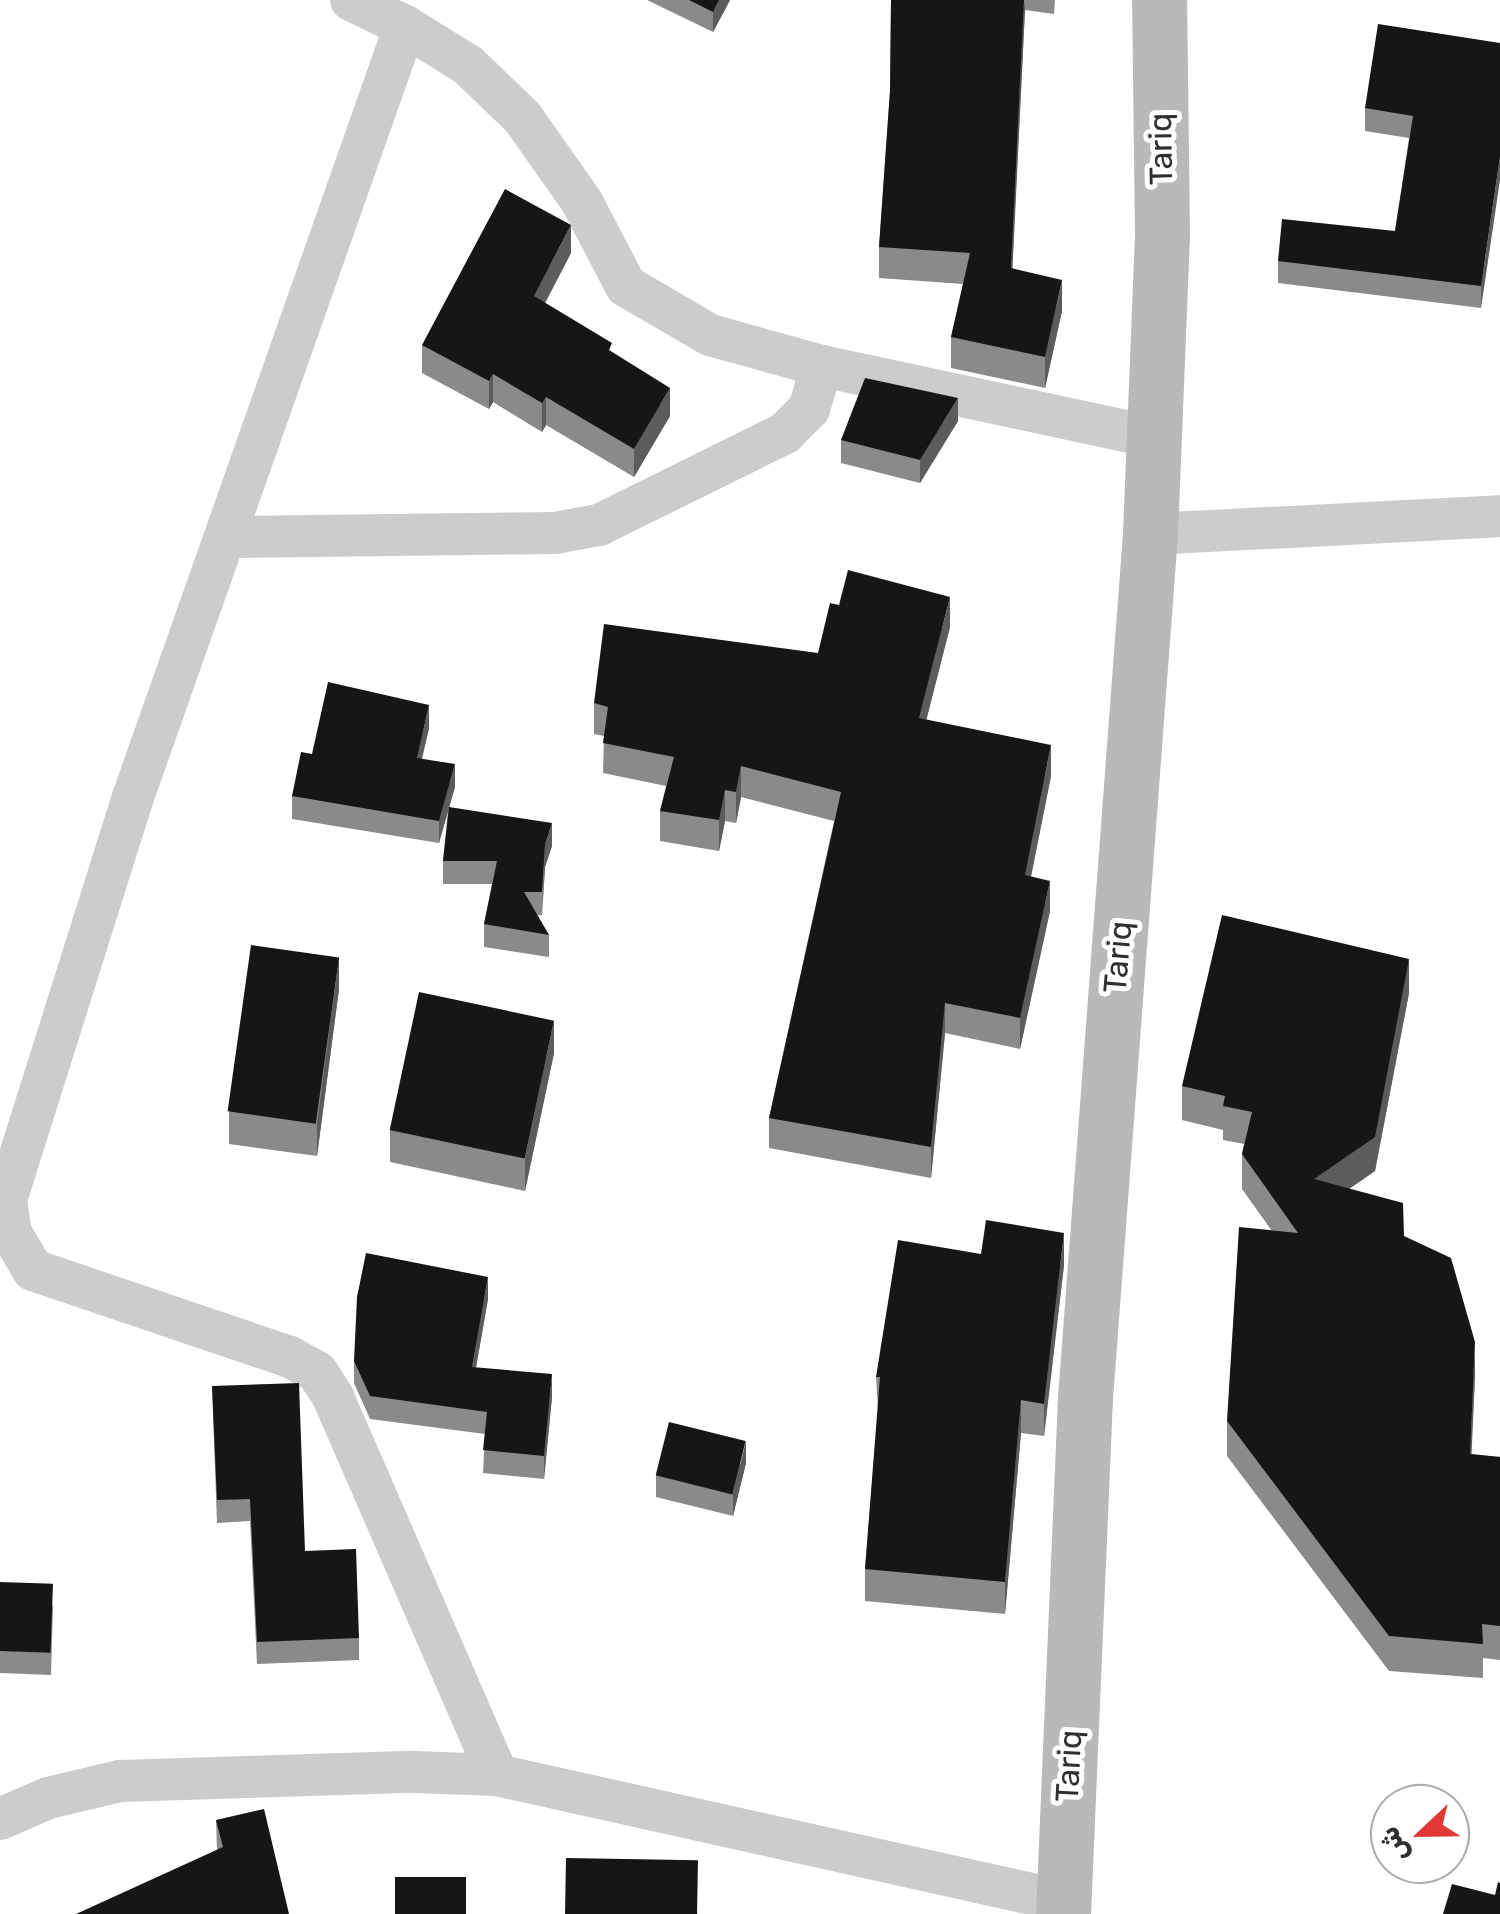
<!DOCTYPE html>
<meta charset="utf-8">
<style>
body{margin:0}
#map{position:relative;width:1500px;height:1914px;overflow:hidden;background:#fff;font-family:Rubik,"Noto Sans Arabic",sans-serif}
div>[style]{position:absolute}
.street>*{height:42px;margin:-21px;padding:0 21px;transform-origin:21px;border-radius:21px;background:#ccc}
.secondary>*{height:55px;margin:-27.5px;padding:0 27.5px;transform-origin:27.5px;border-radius:27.5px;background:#b9b9b9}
.wall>*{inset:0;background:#8a8a8a}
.shaded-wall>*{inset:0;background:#5c5c5c}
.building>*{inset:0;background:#161616;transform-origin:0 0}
span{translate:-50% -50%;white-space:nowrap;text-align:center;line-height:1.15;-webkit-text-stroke:10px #fff;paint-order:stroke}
.street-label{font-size:32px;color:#2f2f2f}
.north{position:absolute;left:1370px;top:1784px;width:100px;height:100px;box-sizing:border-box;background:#fff;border:2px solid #acacac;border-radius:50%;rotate:248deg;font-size:28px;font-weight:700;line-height:40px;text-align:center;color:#2f2f2f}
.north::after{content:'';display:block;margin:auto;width:35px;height:45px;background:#e23835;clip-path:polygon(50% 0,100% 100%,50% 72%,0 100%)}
</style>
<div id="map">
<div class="street">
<i style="left:351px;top:0;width:60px;rotate:25.7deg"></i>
<i style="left:405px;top:26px;width:74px;rotate:31.8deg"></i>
<i style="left:468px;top:65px;width:76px;rotate:43.9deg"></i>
<i style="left:523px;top:118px;width:103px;rotate:54.9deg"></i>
<i style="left:582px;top:202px;width:95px;rotate:62.4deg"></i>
<i style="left:626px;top:286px;width:97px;rotate:30.3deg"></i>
<i style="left:710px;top:335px;width:116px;rotate:15.5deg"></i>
<i style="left:822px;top:366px;width:338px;rotate:12.1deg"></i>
<i style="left:405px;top:26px;width:818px;rotate:109.43deg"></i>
<i style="left:133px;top:797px;width:423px;rotate:107.5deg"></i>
<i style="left:6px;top:1201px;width:32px;rotate:81deg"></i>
<i style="left:11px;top:1233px;width:43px;rotate:59.3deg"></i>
<i style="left:33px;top:1270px;width:271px;rotate:18.7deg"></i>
<i style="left:290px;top:1357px;width:31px;rotate:29deg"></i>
<i style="left:317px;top:1372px;width:30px;rotate:57deg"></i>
<i style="left:333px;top:1397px;width:412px;rotate:66.5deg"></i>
<i style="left:1150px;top:534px;width:350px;rotate:-2.9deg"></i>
<i style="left:226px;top:537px;width:329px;rotate:-0.7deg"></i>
<i style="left:555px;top:533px;width:45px;rotate:-10.3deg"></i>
<i style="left:599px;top:525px;width:208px;rotate:-26.3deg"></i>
<i style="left:785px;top:433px;width:34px;rotate:-45deg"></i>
<i style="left:809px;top:409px;width:45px;rotate:-73.2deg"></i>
<i style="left:0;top:1819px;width:52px;rotate:-23.6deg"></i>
<i style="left:48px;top:1798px;width:74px;rotate:-13.3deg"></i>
<i style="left:120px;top:1781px;width:293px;rotate:-1.8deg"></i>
<i style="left:413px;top:1772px;width:84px;rotate:2deg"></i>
<i style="left:497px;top:1775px;width:580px;rotate:12.55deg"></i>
</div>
<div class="secondary">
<i style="left:1063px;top:1914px;width:516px;rotate:-87.56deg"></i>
<i style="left:1085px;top:1398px;width:866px;rotate:-85.7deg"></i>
<i style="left:1150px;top:534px;width:297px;rotate:-87.7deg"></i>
<i style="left:1162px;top:237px;width:237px;rotate:-90.7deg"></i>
</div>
<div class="wall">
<i style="clip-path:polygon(647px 0,730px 0,713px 32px)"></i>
<i style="clip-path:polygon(891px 0,1055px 0,1054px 14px,1025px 10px,1012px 268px,1062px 311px,1045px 388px,951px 368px,951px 337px,963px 284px,879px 278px,879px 247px,890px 91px)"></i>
<i style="clip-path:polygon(1500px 43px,1481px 308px,1278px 283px,1278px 261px,1395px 231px,1409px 138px,1365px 131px,1365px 108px)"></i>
<i style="clip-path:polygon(571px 253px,545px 303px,612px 353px,670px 416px,634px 477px,546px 425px,542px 432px,493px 402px,489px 409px,422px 373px,422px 345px)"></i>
<i style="clip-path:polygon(958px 421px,920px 483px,841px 463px,841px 440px)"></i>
<i style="clip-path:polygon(950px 627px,926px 720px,1051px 776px,1031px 877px,1050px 911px,1020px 1049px,945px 1033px,931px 1178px,769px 1148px,769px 1118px,834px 821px,741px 797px,736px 823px,725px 821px,719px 851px,660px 841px,660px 811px,666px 786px,603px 773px,604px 736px,594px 734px,594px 703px,818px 653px)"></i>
<i style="clip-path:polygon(429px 728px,422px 758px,455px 787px,449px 807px,552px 846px,545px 867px,542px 915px,537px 915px,549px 935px,549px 957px,484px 947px,484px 924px,492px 884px,443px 884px,443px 861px,448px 810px,439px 843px,292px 819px,292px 796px,312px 754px)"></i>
<i style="clip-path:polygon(339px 989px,317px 1156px,229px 1144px,229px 1112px)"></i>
<i style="clip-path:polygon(1409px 993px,1375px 1171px,1349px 1189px,1404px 1236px,1475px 1376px,1471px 1454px,1500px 1457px,1500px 1660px,1483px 1658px,1483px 1678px,1389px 1671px,1227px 1456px,1227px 1421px,1272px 1231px,1242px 1189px,1242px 1154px,1244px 1144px,1223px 1140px,1223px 1130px,1182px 1120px,1182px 1086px)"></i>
<i style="clip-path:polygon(554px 1053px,525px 1191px,390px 1162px,390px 1130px)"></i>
<i style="clip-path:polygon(981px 1254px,1064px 1265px,1044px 1436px,1021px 1433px,1005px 1614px,865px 1601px,865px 1569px,878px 1409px,876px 1377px)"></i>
<i style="clip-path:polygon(488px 1299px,476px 1368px,552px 1397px,544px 1479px,483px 1473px,485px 1434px,370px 1419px,354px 1383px,354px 1361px)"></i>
<i style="clip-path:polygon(212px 1386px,305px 1551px,359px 1638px,359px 1660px,257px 1664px,250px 1521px,217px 1523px)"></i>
<i style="clip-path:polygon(746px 1463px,733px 1516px,656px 1497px,656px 1475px)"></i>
<i style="clip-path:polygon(0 1582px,53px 1606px,51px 1675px,0 1673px)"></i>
<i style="clip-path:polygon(216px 1820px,289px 1914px,217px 1849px)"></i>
<i style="clip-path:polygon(566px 1858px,698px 1914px,571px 1914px,566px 1880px)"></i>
</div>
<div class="shaded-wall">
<i style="clip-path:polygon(719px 0,730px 0,713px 32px,713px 12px)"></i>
<i style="clip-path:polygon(1024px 0,1025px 10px,1011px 299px,1011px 268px)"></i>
<i style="clip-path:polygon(1500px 157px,1500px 180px,1481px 308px,1481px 286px)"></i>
<i style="clip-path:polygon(571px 225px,571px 253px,534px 324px,534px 296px)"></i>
<i style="clip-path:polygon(1062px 280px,1062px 311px,1045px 388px,1045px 357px)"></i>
<i style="clip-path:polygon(493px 374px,493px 402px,489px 409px,489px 381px)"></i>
<i style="clip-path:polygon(670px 388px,670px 416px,634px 477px,634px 449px)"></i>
<i style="clip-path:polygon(546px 397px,546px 425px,542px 432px,542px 403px)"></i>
<i style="clip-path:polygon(958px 398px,958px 421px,920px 483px,920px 460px)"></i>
<i style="clip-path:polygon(950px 597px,950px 627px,919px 749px,919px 718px)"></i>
<i style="clip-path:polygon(429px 705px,429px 728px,417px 780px,417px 758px)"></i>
<i style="clip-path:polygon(1051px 745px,1051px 776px,1025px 906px,1025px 875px)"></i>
<i style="clip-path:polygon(455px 764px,455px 787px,439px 843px,439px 821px)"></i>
<i style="clip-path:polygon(741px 766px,741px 797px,736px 823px,736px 792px)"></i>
<i style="clip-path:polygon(725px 790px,725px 821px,719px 851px,719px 820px)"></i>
<i style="clip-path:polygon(552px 823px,552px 846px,545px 867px,542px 915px,545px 845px)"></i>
<i style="clip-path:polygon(1050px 881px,1050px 911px,1020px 1049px,1020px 1018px)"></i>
<i style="clip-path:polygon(339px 957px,339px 989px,317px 1156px,317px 1124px)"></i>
<i style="clip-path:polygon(1409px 959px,1409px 993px,1375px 1171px,1314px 1213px,1314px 1179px)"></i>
<i style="clip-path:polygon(945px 1003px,945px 1033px,931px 1178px,931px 1147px)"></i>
<i style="clip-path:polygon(554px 1020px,554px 1053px,525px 1191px,525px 1159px)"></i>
<i style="clip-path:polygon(1064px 1233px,1064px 1265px,1044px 1436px,1044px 1404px)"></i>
<i style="clip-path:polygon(488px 1277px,488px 1299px,472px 1390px,472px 1367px)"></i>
<i style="clip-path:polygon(1475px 1342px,1475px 1376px,1470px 1489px,1470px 1454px)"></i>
<i style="clip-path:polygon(552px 1374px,552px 1397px,544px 1479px,544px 1456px)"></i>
<i style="clip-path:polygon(1021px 1400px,1021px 1433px,1005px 1614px,1005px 1582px)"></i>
<i style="clip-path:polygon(746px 1441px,746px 1463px,733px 1516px,733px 1493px)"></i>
</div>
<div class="building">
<i style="clip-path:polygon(689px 0,719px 0,713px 12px)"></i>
<i style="clip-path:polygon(891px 0,1024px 0,1011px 268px,1062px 280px,1045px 357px,951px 337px,970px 253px,879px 247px,890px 91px)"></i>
<i style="clip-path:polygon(1378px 24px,1500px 43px,1500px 157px,1481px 286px,1278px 261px,1282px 219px,1395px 231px,1413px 116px,1365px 108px)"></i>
<i style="clip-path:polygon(505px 189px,571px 225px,534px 296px,612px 343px,609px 350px,670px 388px,634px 449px,546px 397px,542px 403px,493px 374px,489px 381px,422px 345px)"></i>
<i style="clip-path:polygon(865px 378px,958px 398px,920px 460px,841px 440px)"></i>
<i style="clip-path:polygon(848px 570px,950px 597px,919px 718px,1051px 745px,1025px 875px,1050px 881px,1020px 1018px,945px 1003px,931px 1147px,769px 1118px,841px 792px,741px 766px,736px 792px,725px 790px,719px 820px,660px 811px,674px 757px,603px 743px,608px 707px,594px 703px,604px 624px,818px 653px,830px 603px,839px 605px)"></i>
<i style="clip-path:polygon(328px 682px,429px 705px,417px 758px,455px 764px,439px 821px,292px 796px,301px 752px,312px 754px)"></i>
<i style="clip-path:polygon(449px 807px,552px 823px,545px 845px,542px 892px,524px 892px,549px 935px,484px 924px,497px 861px,443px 861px)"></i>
<i style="clip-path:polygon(1222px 915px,1409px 959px,1375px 1137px,1314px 1179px,1403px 1203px,1404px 1236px,1451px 1258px,1475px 1342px,1470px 1454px,1500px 1457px,1500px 1626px,1482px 1624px,1483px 1644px,1389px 1636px,1227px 1421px,1239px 1227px,1298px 1233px,1242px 1154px,1252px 1112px,1223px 1106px,1225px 1096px,1182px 1086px)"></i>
<i style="left:251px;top:945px;width:89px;height:168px;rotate:8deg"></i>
<i style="left:419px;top:992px;width:138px;height:141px;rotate:12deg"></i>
<i style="clip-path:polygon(986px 1220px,1064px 1233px,1044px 1404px,1021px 1400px,1005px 1582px,865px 1569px,880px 1377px,876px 1377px,898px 1240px,981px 1254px)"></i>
<i style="clip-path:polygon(366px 1253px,488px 1277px,472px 1367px,552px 1374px,544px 1456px,483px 1450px,487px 1412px,370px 1396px,354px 1361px,357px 1297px)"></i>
<i style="clip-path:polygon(299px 1383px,305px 1551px,356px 1549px,359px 1638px,257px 1642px,250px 1499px,217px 1500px,212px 1386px)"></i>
<i style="left:669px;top:1422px;width:79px;height:55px;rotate:14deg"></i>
<i style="left:0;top:1582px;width:53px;height:69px;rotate:2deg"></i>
<i style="clip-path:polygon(264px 1809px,289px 1914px,76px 1914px,223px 1847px,216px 1820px)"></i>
<i style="left:566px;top:1858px;width:132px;height:57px;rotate:1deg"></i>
<i style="left:466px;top:1877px;width:37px;height:71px;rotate:90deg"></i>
<i style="clip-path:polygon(1498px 1882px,1500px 1883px,1500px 1914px,1443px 1914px,1452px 1884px,1495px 1895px)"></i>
</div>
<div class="street-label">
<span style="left:1161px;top:149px;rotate:-91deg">Tariq</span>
<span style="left:1118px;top:957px;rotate:-85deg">Tariq</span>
<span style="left:1069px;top:1766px;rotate:-87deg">Tariq</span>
</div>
<div class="north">ش</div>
</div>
